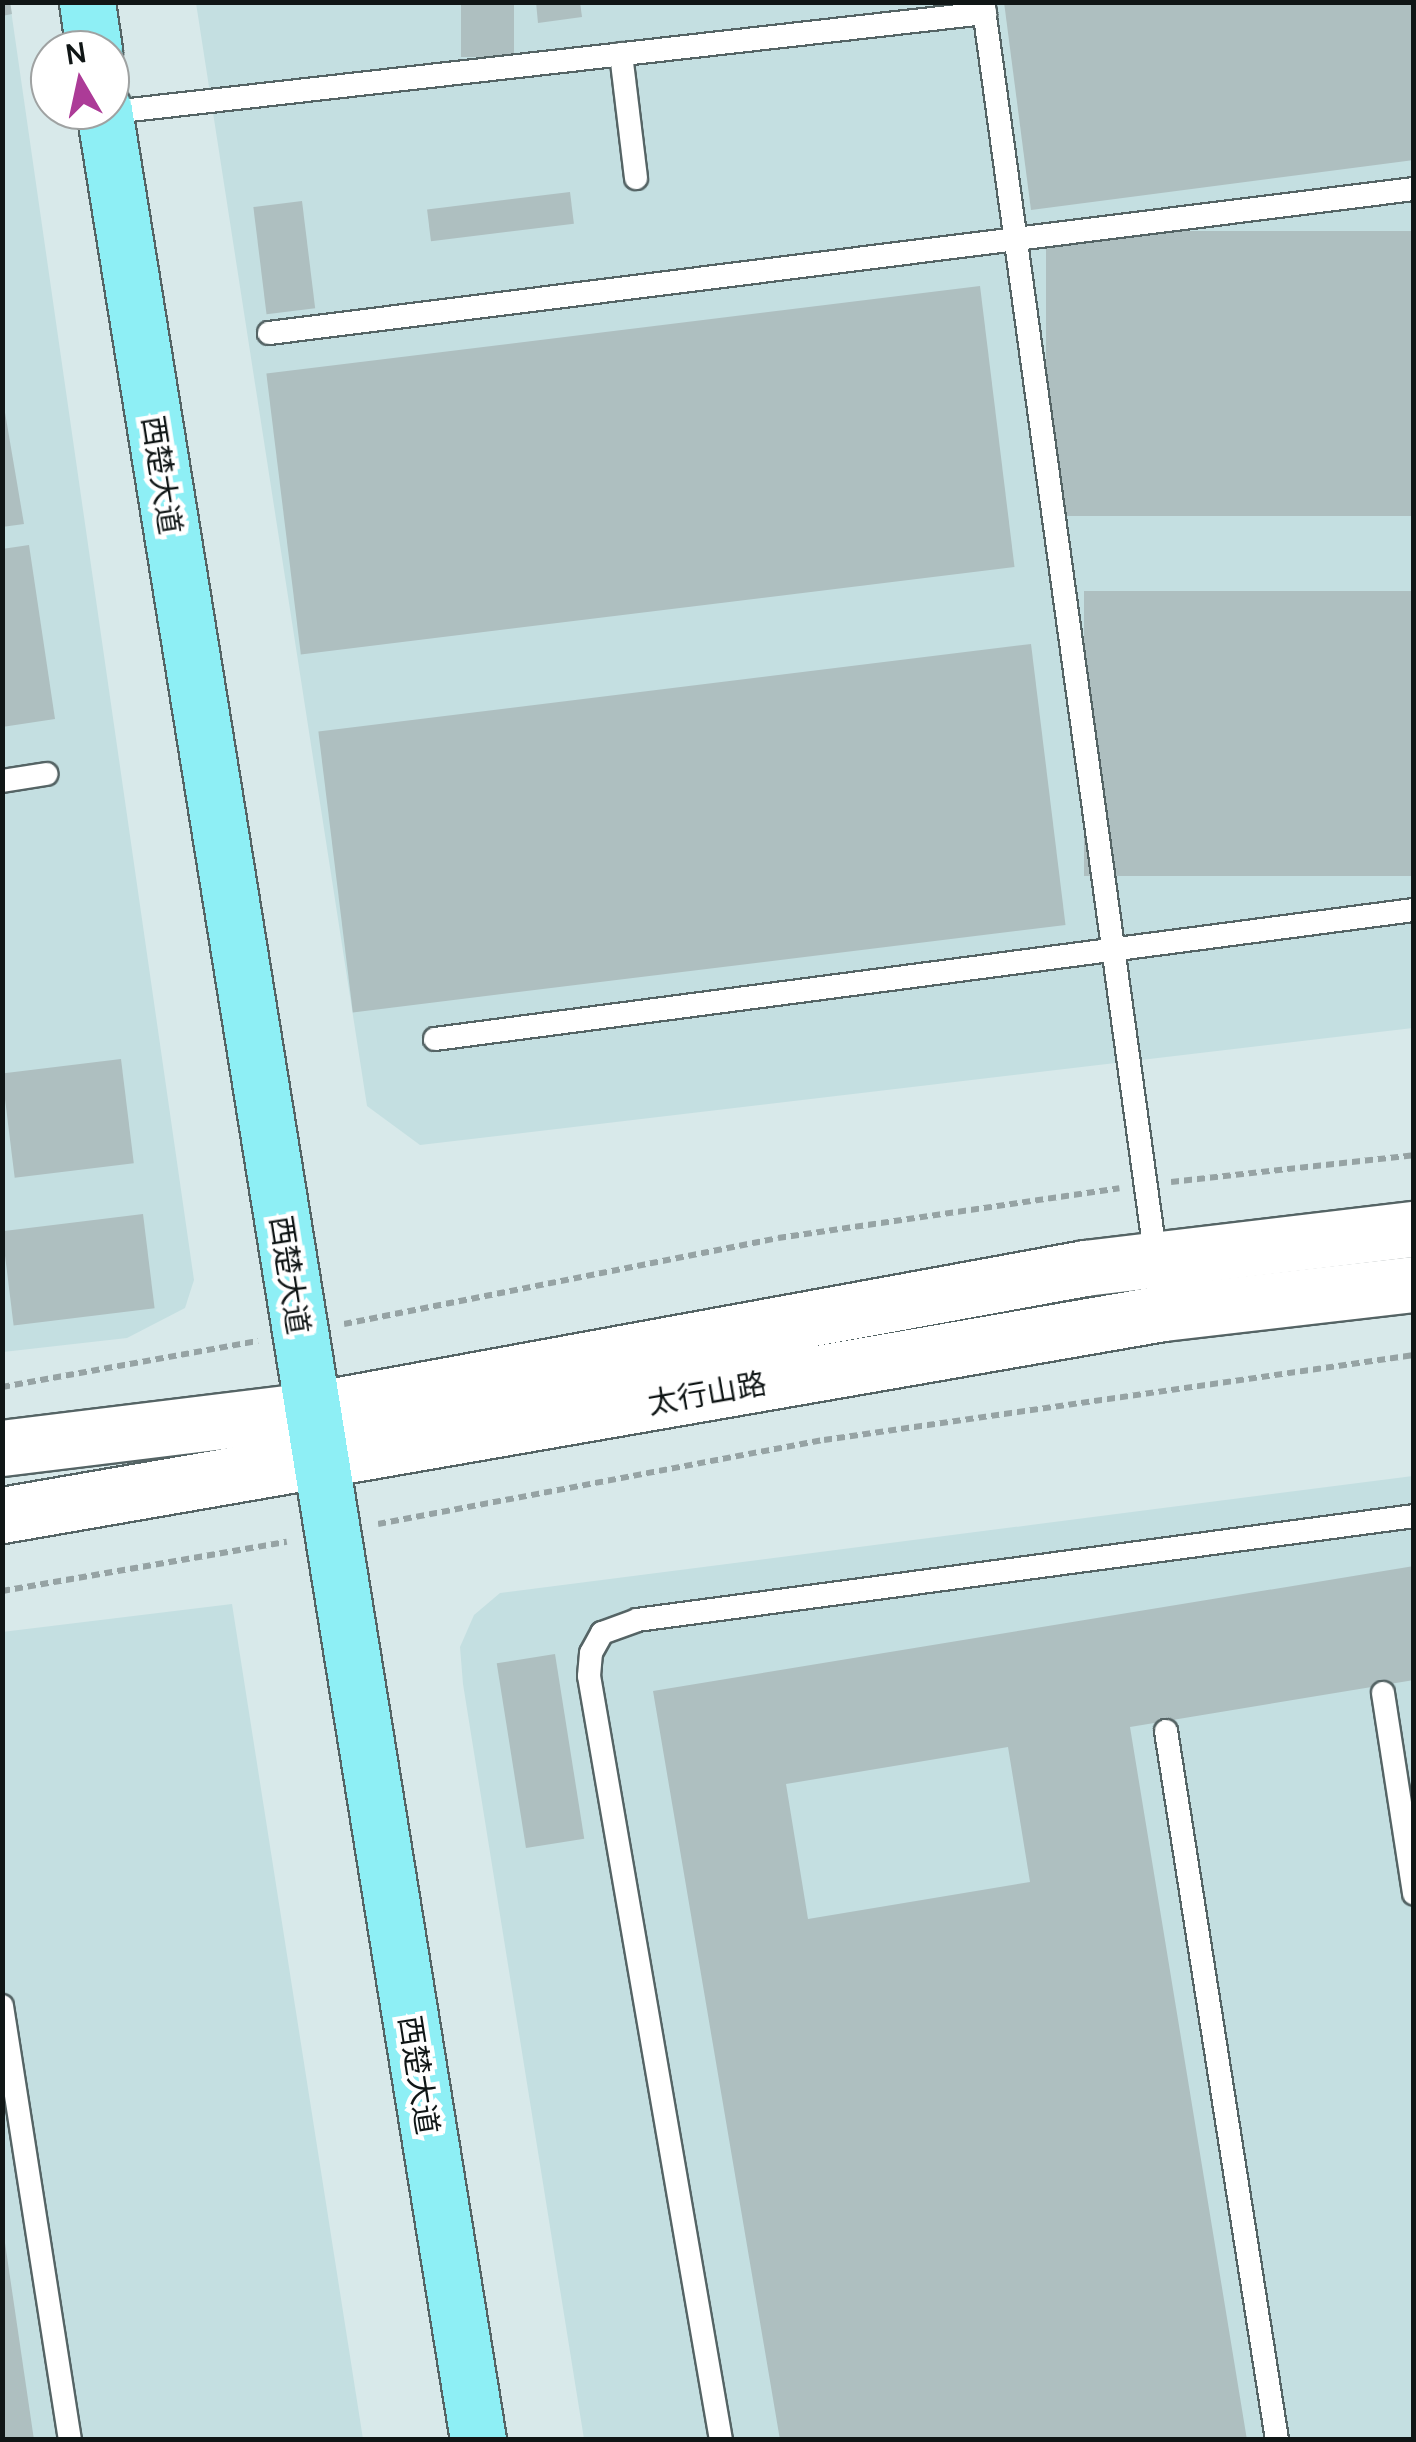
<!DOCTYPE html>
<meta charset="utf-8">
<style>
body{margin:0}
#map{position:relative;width:1416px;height:2442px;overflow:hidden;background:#d8e9ea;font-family:Manrope,"Noto Sans SC",sans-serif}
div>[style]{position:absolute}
.built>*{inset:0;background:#c4dfe1}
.building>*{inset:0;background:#aebfc0;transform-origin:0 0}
.path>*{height:6px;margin-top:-3px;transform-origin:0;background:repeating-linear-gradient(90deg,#96a3a4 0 8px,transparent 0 13px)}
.roads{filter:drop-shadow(2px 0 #556465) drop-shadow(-2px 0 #556465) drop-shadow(0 2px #556465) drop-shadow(0 -2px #556465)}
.service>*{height:22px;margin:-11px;padding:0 11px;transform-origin:11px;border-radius:11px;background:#fff}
.tertiary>*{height:55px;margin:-27.5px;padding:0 27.5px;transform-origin:27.5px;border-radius:27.5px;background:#fff}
.primary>*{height:55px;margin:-27.5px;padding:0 27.5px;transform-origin:27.5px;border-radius:27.5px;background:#8eeff5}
span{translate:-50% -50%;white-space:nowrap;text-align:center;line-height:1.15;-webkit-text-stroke:9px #fff;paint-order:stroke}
.street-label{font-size:30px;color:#101616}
.frame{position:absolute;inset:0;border:5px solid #101616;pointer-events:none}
.north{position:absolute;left:30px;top:30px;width:100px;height:100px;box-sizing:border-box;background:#fff;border:2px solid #9fa2a2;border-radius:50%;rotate:351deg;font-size:28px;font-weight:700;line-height:40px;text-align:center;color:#101616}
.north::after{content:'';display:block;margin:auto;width:35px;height:45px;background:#ac3b97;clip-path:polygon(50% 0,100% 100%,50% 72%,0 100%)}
</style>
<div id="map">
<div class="built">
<i style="clip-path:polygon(2px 3px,10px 3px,194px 1280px,185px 1308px,127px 1338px,3px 1352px)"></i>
<i style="clip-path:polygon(196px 3px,1413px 3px,1413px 1028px,420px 1145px,367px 1106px)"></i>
<i style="clip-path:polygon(1413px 1476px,1413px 2439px,584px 2439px,463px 1684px,460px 1647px,474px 1615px,500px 1593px)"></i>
<i style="clip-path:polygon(232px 1604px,363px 2439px,3px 2439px,2px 1632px)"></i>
</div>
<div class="building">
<i style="clip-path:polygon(2px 2px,10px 2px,12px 14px,2px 16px)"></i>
<i style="left:461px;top:2px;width:53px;height:55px"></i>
<i style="clip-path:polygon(536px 2px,580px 2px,582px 17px,538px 23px)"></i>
<i style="clip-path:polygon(1004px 2px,1414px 2px,1414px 160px,1031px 210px)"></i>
<i style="left:570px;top:192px;width:32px;height:144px;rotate:83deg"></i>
<i style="left:302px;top:201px;width:108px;height:49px;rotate:83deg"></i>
<i style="left:1414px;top:231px;width:285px;height:368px;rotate:90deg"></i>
<i style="left:980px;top:286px;width:283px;height:719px;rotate:83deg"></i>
<i style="clip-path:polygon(2px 395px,24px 524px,2px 527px)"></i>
<i style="clip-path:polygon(29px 545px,55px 719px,2px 727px,2px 549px)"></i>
<i style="left:1414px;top:591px;width:285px;height:330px;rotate:90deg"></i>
<i style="left:1031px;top:644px;width:283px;height:718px;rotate:83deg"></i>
<i style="left:121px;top:1059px;width:105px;height:120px;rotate:83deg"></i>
<i style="left:143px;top:1214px;width:95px;height:142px;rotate:83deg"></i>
<i style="clip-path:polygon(evenodd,1414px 1566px,1414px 1680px,1130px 1727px,1247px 2440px,780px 2440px,653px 1691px,1414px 1566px,1008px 1747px,1030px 1882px,808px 1919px,786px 1784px,1008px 1747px)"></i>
<i style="left:555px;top:1654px;width:187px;height:59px;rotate:81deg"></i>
<i style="clip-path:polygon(2px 2243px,5px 2243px,34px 2440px,2px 2440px)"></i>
</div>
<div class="path">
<i style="left:1171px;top:1182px;width:244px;rotate:-6.3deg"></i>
<i style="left:344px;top:1324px;width:442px;rotate:-11.2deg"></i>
<i style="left:778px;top:1238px;width:345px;rotate:-8.3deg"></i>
<i style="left:2px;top:1387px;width:260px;rotate:-10.2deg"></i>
<i style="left:378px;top:1524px;width:454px;rotate:-10.7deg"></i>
<i style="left:824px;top:1440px;width:596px;rotate:-8.2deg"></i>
<i style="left:2px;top:1591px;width:289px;rotate:-9.8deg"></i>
</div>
<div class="roads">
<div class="service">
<i style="left:983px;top:2px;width:1270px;rotate:82.17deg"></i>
<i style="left:621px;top:54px;width:125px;rotate:83.1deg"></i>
<i style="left:104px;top:113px;width:887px;rotate:-6.48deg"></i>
<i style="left:269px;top:333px;width:1154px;rotate:-7.17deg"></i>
<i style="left:2px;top:781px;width:45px;rotate:-9deg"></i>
<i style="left:435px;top:1039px;width:987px;rotate:-7.51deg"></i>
<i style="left:1383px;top:1693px;width:203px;rotate:81.2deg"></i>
<i style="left:1166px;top:1731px;width:718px;rotate:81.1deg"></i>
<i style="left:2px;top:2006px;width:439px;rotate:81.1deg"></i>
<i style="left:721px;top:2440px;width:775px;rotate:-99.8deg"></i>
<i style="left:589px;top:1676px;width:23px;rotate:-85deg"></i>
<i style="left:591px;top:1653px;width:23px;rotate:-61deg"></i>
<i style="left:602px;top:1633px;width:37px;rotate:-20deg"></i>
<i style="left:637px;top:1620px;width:784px;rotate:-7.62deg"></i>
</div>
<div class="tertiary">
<i style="left:2px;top:1448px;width:312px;rotate:-7deg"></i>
<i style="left:312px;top:1410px;width:786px;rotate:-10.41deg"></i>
<i style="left:1085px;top:1268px;width:331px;rotate:-6.8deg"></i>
<i style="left:2px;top:1515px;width:1178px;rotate:-9.87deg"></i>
<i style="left:1163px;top:1313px;width:253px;rotate:-6.6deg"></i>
</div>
<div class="primary">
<i style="left:87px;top:2px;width:49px;rotate:81.7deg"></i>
<i style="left:104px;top:110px;width:2360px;rotate:80.88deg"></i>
</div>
</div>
<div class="street-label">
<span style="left:162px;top:475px;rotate:81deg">西楚大道</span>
<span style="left:290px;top:1275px;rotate:81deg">西楚大道</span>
<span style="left:707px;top:1393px;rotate:-10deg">太行山路</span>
<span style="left:419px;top:2075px;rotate:81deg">西楚大道</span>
</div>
<div class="frame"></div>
<div class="north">N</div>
</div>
